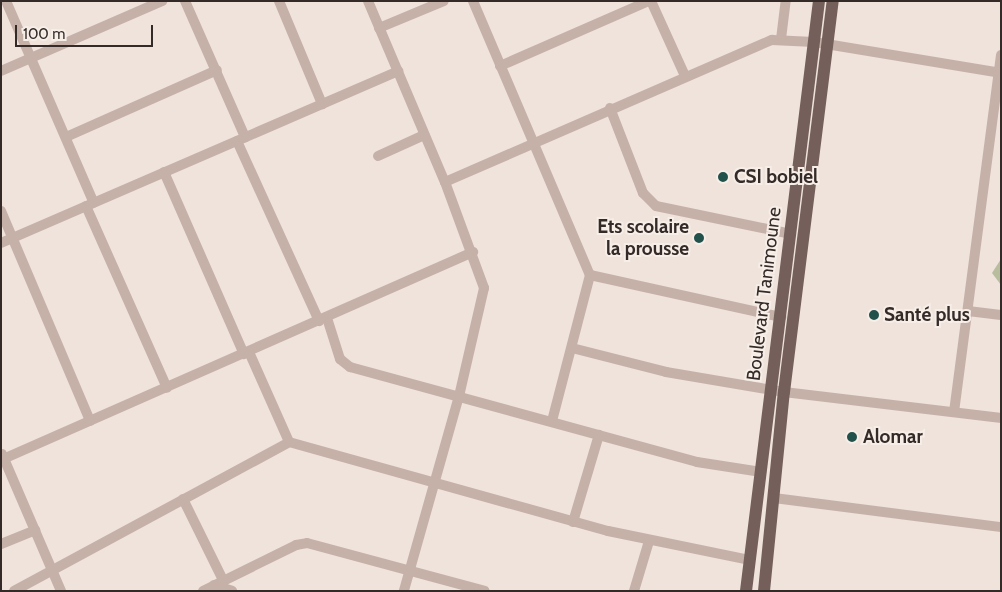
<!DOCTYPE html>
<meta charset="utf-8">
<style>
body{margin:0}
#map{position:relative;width:1002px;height:592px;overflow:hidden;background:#efe3dc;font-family:Cabin,sans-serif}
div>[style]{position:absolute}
.green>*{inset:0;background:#b8bd9e}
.minor>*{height:10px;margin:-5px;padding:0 5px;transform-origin:5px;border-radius:5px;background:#c6b1a9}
.major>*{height:12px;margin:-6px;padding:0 6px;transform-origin:6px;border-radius:6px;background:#745f5b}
.dots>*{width:14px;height:14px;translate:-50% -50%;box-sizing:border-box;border:2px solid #f7eee8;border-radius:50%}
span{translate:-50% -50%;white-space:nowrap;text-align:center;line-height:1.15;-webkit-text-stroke:4px #f7eee8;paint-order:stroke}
.poi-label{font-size:19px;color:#342a28;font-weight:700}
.left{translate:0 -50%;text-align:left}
.right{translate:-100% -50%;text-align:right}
.street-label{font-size:19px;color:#342a28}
.frame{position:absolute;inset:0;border:2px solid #342a28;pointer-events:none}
.scale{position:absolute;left:15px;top:25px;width:138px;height:22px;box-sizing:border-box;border:2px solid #342a28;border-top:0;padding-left:6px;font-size:15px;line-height:18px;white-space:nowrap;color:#342a28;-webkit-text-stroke:4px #f7eee8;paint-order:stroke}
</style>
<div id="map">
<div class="green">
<i style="clip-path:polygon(1001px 259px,1001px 285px,992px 273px)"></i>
</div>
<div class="minor">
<i style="left:6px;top:1px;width:220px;rotate:66.5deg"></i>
<i style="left:185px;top:1px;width:149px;rotate:66.2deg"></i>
<i style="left:279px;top:1px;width:112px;rotate:67.3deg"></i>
<i style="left:368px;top:1px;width:197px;rotate:67deg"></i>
<i style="left:445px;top:182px;width:113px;rotate:69.8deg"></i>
<i style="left:484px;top:288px;width:111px;rotate:103deg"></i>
<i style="left:459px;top:396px;width:203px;rotate:105.8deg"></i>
<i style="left:473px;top:1px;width:298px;rotate:66.9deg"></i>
<i style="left:590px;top:275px;width:196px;rotate:12.4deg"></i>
<i style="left:651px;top:1px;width:82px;rotate:65.6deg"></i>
<i style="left:379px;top:28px;width:70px;rotate:-22.6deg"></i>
<i style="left:781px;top:39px;width:38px;rotate:-83deg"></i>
<i style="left:500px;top:66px;width:163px;rotate:-23.6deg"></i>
<i style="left:1px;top:71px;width:176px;rotate:-23.5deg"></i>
<i style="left:610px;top:108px;width:91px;rotate:68.8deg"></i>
<i style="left:643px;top:193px;width:18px;rotate:45deg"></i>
<i style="left:656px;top:206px;width:138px;rotate:11.7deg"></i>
<i style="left:66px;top:137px;width:165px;rotate:-23.9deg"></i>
<i style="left:237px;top:141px;width:198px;rotate:65.5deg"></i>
<i style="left:378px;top:156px;width:51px;rotate:-24.5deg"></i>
<i style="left:164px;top:172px;width:199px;rotate:66.3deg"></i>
<i style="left:445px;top:182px;width:357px;rotate:-23.5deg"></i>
<i style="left:772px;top:40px;width:42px;rotate:2.7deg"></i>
<i style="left:814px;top:42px;width:190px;rotate:9.4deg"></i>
<i style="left:86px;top:206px;width:199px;rotate:66deg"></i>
<i style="left:1px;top:211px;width:228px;rotate:67deg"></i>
<i style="left:1px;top:243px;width:433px;rotate:-23.4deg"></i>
<i style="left:968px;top:311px;width:33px;rotate:7deg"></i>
<i style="left:327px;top:318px;width:43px;rotate:72.4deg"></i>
<i style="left:340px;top:359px;width:13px;rotate:39deg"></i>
<i style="left:350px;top:367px;width:360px;rotate:15.3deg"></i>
<i style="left:697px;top:462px;width:65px;rotate:8.9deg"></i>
<i style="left:572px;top:348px;width:97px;rotate:14.3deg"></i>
<i style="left:666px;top:372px;width:120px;rotate:9.6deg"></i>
<i style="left:784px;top:392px;width:219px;rotate:6.8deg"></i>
<i style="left:249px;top:352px;width:98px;rotate:66deg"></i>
<i style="left:954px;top:412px;width:360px;rotate:-82.5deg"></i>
<i style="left:552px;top:421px;width:151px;rotate:-75.4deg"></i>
<i style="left:2px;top:454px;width:149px;rotate:66.7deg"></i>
<i style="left:1px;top:460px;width:516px;rotate:-23.78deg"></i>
<i style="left:774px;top:498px;width:229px;rotate:7.3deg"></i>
<i style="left:183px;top:499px;width:90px;rotate:63.7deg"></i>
<i style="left:573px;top:522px;width:91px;rotate:-73.4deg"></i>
<i style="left:1px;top:544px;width:37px;rotate:-22deg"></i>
<i style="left:214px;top:585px;width:19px;rotate:18deg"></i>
<i style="left:14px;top:591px;width:313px;rotate:-28.4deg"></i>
<i style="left:289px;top:442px;width:331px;rotate:15.6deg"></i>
<i style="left:608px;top:531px;width:144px;rotate:11.6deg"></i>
<i style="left:203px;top:591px;width:104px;rotate:-26.3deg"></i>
<i style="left:296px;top:545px;width:11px;rotate:-10deg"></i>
<i style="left:307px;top:543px;width:184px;rotate:15.1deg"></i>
<i style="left:634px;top:591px;width:52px;rotate:-73.3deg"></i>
</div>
<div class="major">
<i style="left:746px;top:591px;width:594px;rotate:-82.95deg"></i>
<i style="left:764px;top:591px;width:200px;rotate:-84.3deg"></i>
<i style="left:784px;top:392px;width:394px;rotate:-82.9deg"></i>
</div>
<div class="dots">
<i style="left:723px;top:177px;background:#22514c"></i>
<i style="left:699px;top:238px;background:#22514c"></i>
<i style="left:874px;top:315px;background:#22514c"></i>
<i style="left:852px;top:437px;background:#22514c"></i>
</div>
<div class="poi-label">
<span class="left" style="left:734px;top:177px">CSI bobiel</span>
<span class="right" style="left:689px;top:238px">Ets scolaire<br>la prousse</span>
<span class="left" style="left:884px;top:315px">Santé plus</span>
<span class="left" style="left:863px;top:437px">Alomar</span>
</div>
<div class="street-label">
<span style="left:764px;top:294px;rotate:-83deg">Boulevard Tanimoune</span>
</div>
<div class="frame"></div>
<div class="scale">100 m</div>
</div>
